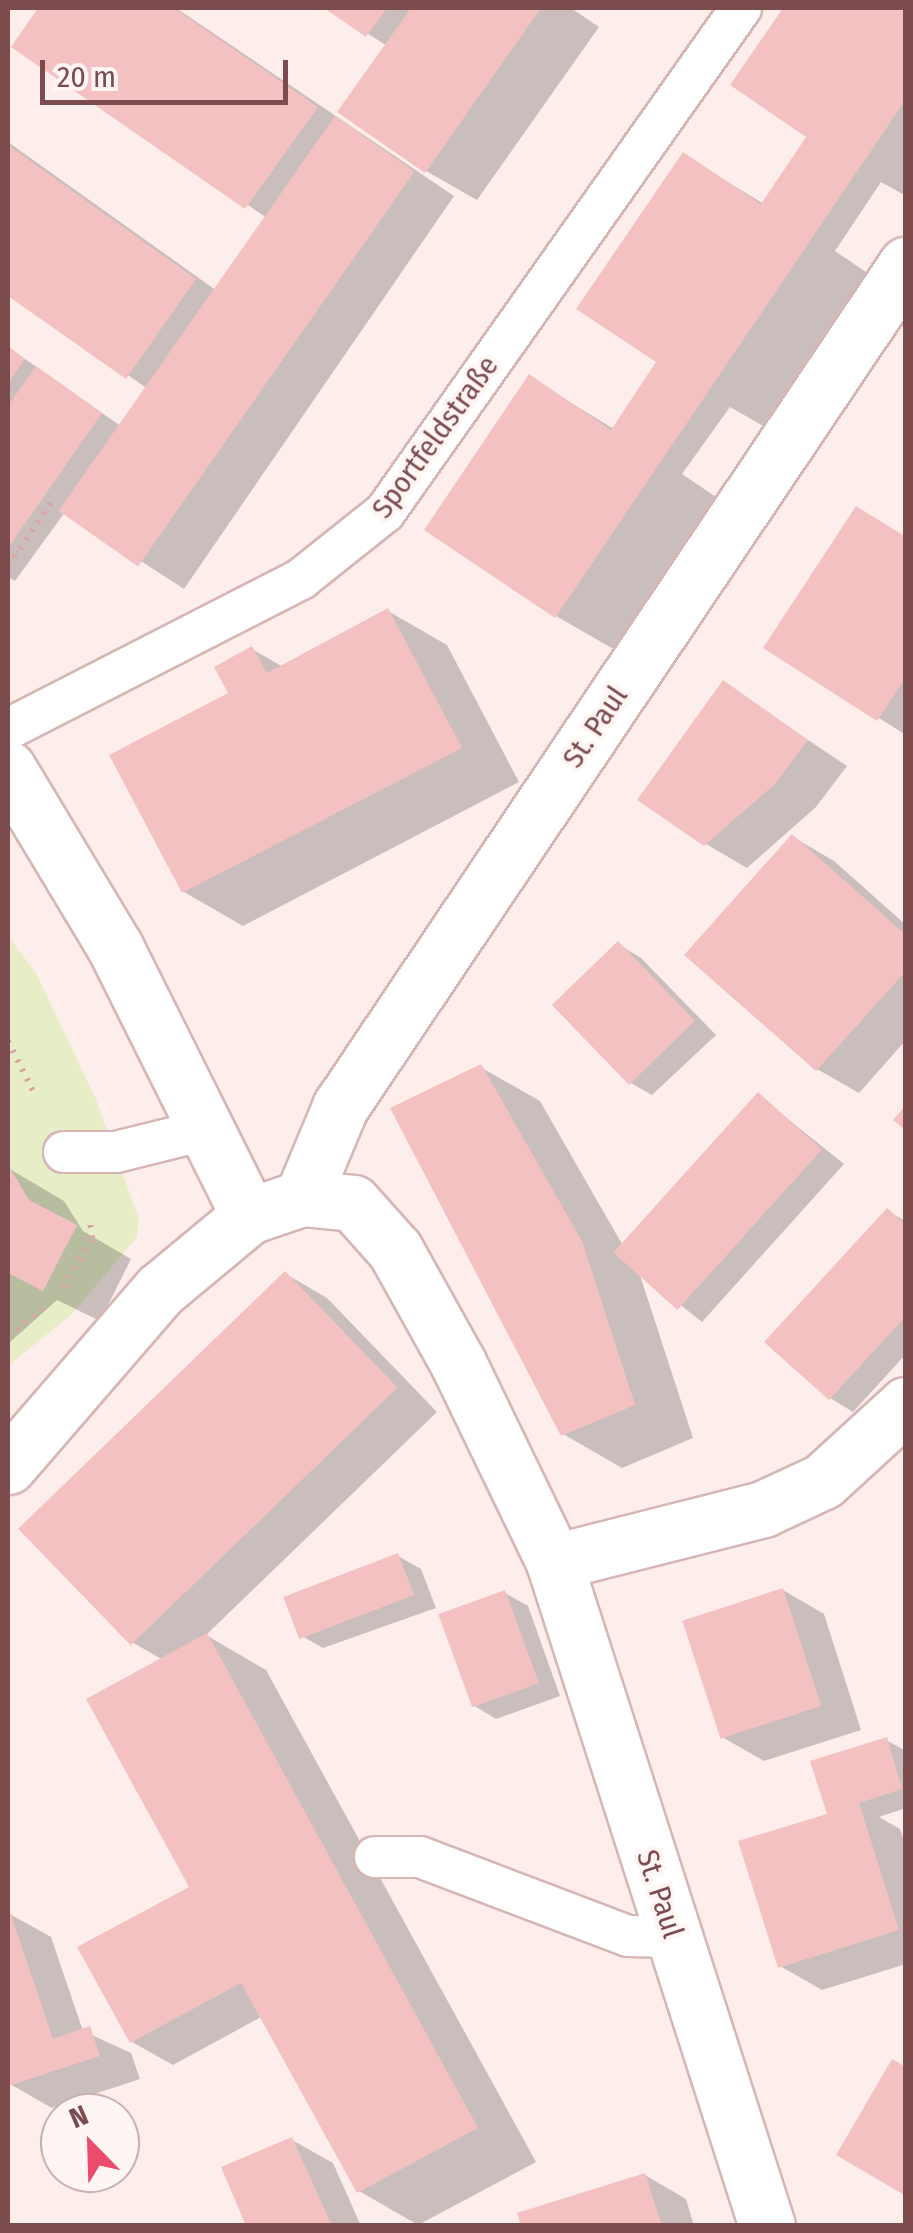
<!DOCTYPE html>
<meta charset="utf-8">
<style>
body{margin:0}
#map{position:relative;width:913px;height:2233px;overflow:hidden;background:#fdeeeb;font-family:"Fira Sans Condensed",sans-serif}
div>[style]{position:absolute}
.green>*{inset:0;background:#e6edc7}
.shadow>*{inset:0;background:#0003}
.building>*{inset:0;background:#f4c1c2;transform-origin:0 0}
.path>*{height:6px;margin-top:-3px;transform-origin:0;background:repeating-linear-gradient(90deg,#daa3a4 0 2.5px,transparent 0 10.5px)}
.roads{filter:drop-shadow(2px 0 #d6b6b4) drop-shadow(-2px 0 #d6b6b4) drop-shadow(0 2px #d6b6b4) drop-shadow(0 -2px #d6b6b4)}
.lane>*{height:40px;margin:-20px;padding:0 20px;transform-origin:20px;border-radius:20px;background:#fff}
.street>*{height:55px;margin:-27.5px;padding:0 27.5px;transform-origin:27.5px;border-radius:27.5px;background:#fff}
span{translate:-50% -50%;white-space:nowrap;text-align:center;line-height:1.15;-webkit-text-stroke:8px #fff5f2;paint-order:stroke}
.street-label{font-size:30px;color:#7b4b4e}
.frame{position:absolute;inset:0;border:10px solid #7b4b4e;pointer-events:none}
.north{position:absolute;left:40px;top:2093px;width:100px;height:100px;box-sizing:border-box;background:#fff5f2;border:2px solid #cab1b0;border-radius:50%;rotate:337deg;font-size:28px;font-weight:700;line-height:40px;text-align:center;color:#7b4b4e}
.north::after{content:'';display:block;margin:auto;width:35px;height:45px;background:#eb4c6b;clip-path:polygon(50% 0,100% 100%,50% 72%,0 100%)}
.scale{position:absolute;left:40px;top:60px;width:248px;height:45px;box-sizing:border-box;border:5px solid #7b4b4e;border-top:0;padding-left:12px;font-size:30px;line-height:35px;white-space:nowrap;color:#7b4b4e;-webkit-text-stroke:8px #fff5f2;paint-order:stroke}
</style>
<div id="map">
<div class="green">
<i style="clip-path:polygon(8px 936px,36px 973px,95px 1097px,139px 1219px,137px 1237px,72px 1314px,8px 1366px)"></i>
</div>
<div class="shadow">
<i style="clip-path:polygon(42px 8px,176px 8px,454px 196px,184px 589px,65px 512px,15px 581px,8px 577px,8px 347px,122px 427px,148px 389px,8px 293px,8px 142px,217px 291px,267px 218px,14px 46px)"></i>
<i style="clip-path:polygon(328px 8px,571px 8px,599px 27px,477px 200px,426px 171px,387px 46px)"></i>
<i style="clip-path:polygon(786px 8px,906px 8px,906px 196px,881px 182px,835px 251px,869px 274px,765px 427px,730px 407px,682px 474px,716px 497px,615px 650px,556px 616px,530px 378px,614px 429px,659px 362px,683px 155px,764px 204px,820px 143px,734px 84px)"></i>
<i style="clip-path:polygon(906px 537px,906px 735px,767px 648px)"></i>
<i style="clip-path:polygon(388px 611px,447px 645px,519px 782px,243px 926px,184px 892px,231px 694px,252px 649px,283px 667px)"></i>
<i style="clip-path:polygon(724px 684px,847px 766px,816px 807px,747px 868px,706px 844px)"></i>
<i style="clip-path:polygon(793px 837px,834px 861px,906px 925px,906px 1040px,859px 1093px,817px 1069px)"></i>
<i style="clip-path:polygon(618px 944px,641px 958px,716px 1035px,652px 1095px,629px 1082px)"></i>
<i style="clip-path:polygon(480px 1067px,540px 1101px,622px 1244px,758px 1095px,844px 1164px,702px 1322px,639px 1272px,693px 1438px,622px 1468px,563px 1434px)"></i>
<i style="clip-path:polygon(8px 1168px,64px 1201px,83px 1231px,131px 1259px,100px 1321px,57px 1300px,8px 1344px)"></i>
<i style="clip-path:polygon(887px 1211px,906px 1221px,906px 1354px,853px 1412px,830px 1398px)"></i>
<i style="clip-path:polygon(286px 1274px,327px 1298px,437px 1412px,206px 1635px,266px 1670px,536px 2162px,418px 2225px,359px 2191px,263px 2016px,173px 2065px,132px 2042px,195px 1893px,163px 1660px,132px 1642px)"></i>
<i style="clip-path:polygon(398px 1556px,421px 1569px,436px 1608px,323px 1648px,300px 1635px)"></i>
<i style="clip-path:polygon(783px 1590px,824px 1614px,861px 1730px,764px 1761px,722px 1737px)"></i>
<i style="clip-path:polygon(505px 1593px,528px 1606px,560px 1696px,496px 1719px,473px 1705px)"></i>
<i style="clip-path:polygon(886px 1740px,906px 1751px,906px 1808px,879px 1817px,900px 1829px,906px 1846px,906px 1964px,822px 1990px,780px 1966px,830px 1815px)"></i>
<i style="clip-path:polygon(8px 1913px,51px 1937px,83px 2031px,131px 2053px,140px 2079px,52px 2108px,10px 2084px)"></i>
<i style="clip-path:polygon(292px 2140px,333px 2163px,361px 2226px,251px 2226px)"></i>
<i style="clip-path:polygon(645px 2175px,686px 2199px,694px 2226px,524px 2226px)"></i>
</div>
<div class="building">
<i style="clip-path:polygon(38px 8px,174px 8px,318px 107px,245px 209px,11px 47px)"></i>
<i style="clip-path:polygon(324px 8px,387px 8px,366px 37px)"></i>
<i style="clip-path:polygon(411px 8px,541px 8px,425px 173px,337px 112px)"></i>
<i style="clip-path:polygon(783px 8px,906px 8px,906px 99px,555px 618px,424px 530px,529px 374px,611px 430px,656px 362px,576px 309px,683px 152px,761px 204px,806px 137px,730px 85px)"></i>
<i style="left:335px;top:116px;width:97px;height:482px;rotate:35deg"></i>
<i style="clip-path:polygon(8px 145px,196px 279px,126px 379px,8px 296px)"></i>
<i style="clip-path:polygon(8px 346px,25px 359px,8px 383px)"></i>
<i style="clip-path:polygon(36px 366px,102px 413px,8px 548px,8px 406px)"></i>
<i style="clip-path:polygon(856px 506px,906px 537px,906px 677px,877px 721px,763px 648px)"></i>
<i style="clip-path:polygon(388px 608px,462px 748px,182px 893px,109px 755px,228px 693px,214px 667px,252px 646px,267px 673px)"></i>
<i style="clip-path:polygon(723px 680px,808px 740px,775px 784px,704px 846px,637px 800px)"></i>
<i style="clip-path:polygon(792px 834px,906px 935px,906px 971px,816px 1071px,684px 955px)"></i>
<i style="left:618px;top:941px;width:111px;height:92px;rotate:46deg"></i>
<i style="clip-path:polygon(481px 1064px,582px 1241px,635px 1405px,561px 1436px,390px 1108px)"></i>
<i style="left:758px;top:1092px;width:86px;height:216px;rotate:42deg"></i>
<i style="clip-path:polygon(906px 1105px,906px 1131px,893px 1120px)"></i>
<i style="clip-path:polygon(8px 1165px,29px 1200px,77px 1225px,43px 1291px,8px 1273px)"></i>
<i style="clip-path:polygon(887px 1208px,906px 1225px,906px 1316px,829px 1400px,764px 1342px)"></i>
<i style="left:285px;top:1271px;width:162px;height:371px;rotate:46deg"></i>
<i style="left:398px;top:1553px;width:45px;height:123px;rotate:69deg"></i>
<i style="left:783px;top:1588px;width:124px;height:106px;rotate:72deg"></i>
<i style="left:505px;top:1590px;width:99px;height:71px;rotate:70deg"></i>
<i style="clip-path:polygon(207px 1633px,478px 2128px,357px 2193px,241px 1983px,130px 2043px,77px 1947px,189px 1887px,86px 1699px)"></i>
<i style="clip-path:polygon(887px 1737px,902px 1789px,859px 1803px,899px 1930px,778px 1968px,738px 1841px,827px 1814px,810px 1761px)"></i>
<i style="clip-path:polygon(8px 1906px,53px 2039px,90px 2026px,100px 2056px,8px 2086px)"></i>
<i style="clip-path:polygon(892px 2059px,906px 2067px,906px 2196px,836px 2155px)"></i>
<i style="clip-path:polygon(292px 2137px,332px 2226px,246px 2226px,221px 2167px)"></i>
<i style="clip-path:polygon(645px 2173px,662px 2226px,521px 2226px,517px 2213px)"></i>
</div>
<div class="path">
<i style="left:8px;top:566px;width:82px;rotate:-55.9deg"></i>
<i style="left:8px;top:1041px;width:63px;rotate:63.4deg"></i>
<i style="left:63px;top:1287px;width:57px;rotate:-59.4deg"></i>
<i style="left:92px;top:1238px;width:20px;rotate:-96deg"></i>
<i style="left:8px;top:1336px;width:47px;rotate:-38.1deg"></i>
</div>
<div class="roads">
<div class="lane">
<i style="left:8px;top:729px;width:329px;rotate:-27.1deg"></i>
<i style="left:301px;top:579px;width:107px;rotate:-38.6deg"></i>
<i style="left:385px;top:512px;width:617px;rotate:-54.76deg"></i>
<i style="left:64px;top:1152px;width:52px"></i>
<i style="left:116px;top:1152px;width:92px;rotate:-13.9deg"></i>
<i style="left:375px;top:1857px;width:45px"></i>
<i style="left:420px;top:1857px;width:222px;rotate:20.8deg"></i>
<i style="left:628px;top:1936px;width:46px;rotate:1.2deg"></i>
</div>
<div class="street">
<i style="left:8px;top:769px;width:208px;rotate:59deg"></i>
<i style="left:115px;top:947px;width:301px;rotate:63.5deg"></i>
<i style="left:302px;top:1198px;width:99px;rotate:-67.3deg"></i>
<i style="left:340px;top:1107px;width:1015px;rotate:-56.09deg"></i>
<i style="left:8px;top:1466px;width:233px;rotate:-49.2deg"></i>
<i style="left:160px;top:1290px;width:116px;rotate:-39.7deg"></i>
<i style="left:249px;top:1216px;width:56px;rotate:-18.8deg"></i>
<i style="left:302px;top:1198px;width:51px;rotate:5.6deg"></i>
<i style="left:353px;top:1203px;width:63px;rotate:48.2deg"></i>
<i style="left:395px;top:1250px;width:129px;rotate:60.9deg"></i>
<i style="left:458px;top:1363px;width:221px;rotate:64.2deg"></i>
<i style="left:554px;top:1562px;width:697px;rotate:72.21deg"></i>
<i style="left:554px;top:1562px;width:216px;rotate:-14.2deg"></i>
<i style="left:763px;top:1509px;width:66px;rotate:-25deg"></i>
<i style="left:823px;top:1481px;width:113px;rotate:-42.5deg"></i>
</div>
</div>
<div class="street-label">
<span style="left:435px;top:437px;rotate:-54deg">Sportfeldstraße</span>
<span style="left:595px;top:727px;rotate:-56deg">St. Paul</span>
<span style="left:660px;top:1894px;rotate:72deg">St. Paul</span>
</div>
<div class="frame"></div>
<div class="north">N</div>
<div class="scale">20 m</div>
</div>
